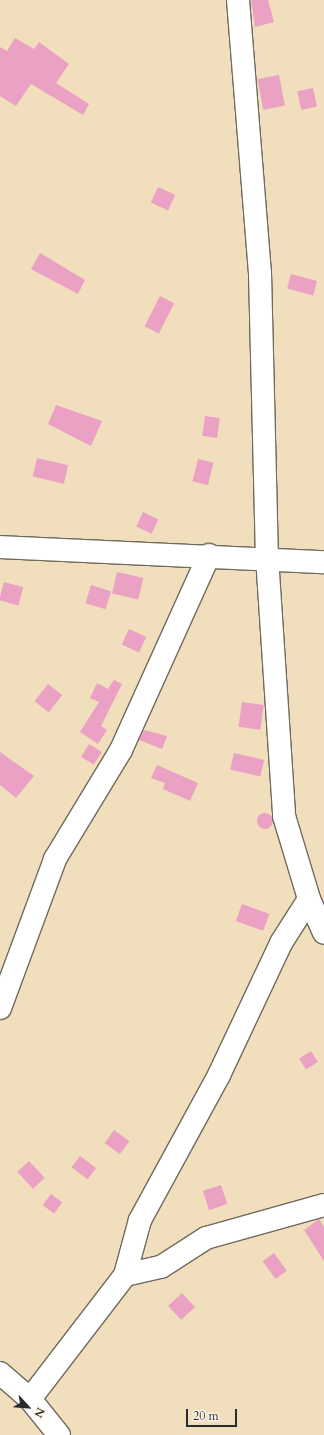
<!DOCTYPE html>
<style>
body{margin:0}
#map{position:relative;width:324px;height:1435px;overflow:hidden;background:#f0debd;font-family:Cardo,serif}
div>[style]{position:absolute}
.building>*{inset:0;background:#eaa1c3;transform-origin:0 0}
.round{border-radius:50%}
.roads{filter:drop-shadow(1px 0 #706a5e) drop-shadow(-1px 0 #706a5e) drop-shadow(0 1px #706a5e) drop-shadow(0 -1px #706a5e)}
.minor>*{height:22px;margin:-11px;padding:0 11px;transform-origin:11px;border-radius:11px;background:#fff}
span{translate:-50% -50%;white-space:nowrap;text-align:center;line-height:1.15;-webkit-text-stroke:3px #fcf5e5;paint-order:stroke}
.north{position:absolute;left:8px;top:1387px;width:40px;height:40px;-webkit-text-stroke:3px #fcf5e5;paint-order:stroke;rotate:116deg;font-size:11px;font-weight:700;line-height:16px;text-align:center;color:#2b2b2b}
.north::after{content:'';display:block;margin:auto;width:14px;height:18px;background:#2b2b2b;clip-path:polygon(50% 0,100% 100%,50% 72%,0 100%)}
.scale{position:absolute;left:186px;top:1409px;width:51px;height:18px;box-sizing:border-box;border:2px solid #2b2b2b;border-top:0;padding-left:5px;font-size:12px;line-height:14px;white-space:nowrap;color:#2b2b2b;-webkit-text-stroke:3px #fcf5e5;paint-order:stroke}
</style>
<div id="map">
<div class="building">
<i style="clip-path:polygon(251px 0,268px 0,274px 22px,255px 27px)"></i>
<i style="clip-path:polygon(15px 38px,34px 49px,39px 42px,69px 64px,56px 83px,89px 104px,83px 115px,31px 84px,16px 106px,0 96px,0 47px,7px 51px)"></i>
<i style="left:279px;top:75px;width:31px;height:22px;rotate:79deg"></i>
<i style="left:313px;top:88px;width:19px;height:16px;rotate:78deg"></i>
<i style="left:158px;top:187px;width:19px;height:17px;rotate:25deg"></i>
<i style="clip-path:polygon(40px 253px,85px 280px,78px 294px,31px 269px)"></i>
<i style="left:291px;top:274px;width:27px;height:15px;rotate:15deg"></i>
<i style="left:160px;top:296px;width:16px;height:34px;rotate:27deg"></i>
<i style="clip-path:polygon(56px 405px,102px 421px,91px 446px,48px 424px)"></i>
<i style="left:205px;top:416px;width:15px;height:20px;rotate:8deg"></i>
<i style="left:37px;top:458px;width:32px;height:19px;rotate:13deg"></i>
<i style="left:198px;top:459px;width:16px;height:23px;rotate:14deg"></i>
<i style="left:143px;top:512px;width:17px;height:16px;rotate:25deg"></i>
<i style="left:117px;top:572px;width:27px;height:22px;rotate:13deg"></i>
<i style="left:4px;top:582px;width:20px;height:19px;rotate:15deg"></i>
<i style="left:91px;top:585px;width:21px;height:19px;rotate:17deg"></i>
<i style="left:129px;top:629px;width:19px;height:17px;rotate:25deg"></i>
<i style="clip-path:polygon(114px 680px,122px 684px,101px 726px,107px 730px,98px 744px,80px 732px,99px 702px,90px 698px,97px 683px,108px 689px)"></i>
<i style="left:48px;top:684px;width:18px;height:22px;rotate:38deg"></i>
<i style="left:242px;top:702px;width:22px;height:25px;rotate:8deg"></i>
<i style="clip-path:polygon(144px 730px,167px 736px,162px 749px,139px 740px)"></i>
<i style="left:89px;top:744px;width:15px;height:15px;rotate:32deg"></i>
<i style="clip-path:polygon(0 752px,34px 776px,16px 798px,0 785px)"></i>
<i style="left:234px;top:753px;width:31px;height:17px;rotate:13deg"></i>
<i style="clip-path:polygon(157px 765px,198px 783px,190px 801px,163px 789px,165px 783px,151px 778px)"></i>
<i class="round" style="left:257px;top:813px;width:16px;height:16px"></i>
<i style="left:242px;top:904px;width:29px;height:18px;rotate:20deg"></i>
<i style="left:311px;top:1051px;width:13px;height:14px;rotate:58deg"></i>
<i style="left:114px;top:1130px;width:19px;height:16px;rotate:36deg"></i>
<i style="left:80px;top:1156px;width:20px;height:14px;rotate:37deg"></i>
<i style="left:29px;top:1161px;width:23px;height:16px;rotate:47deg"></i>
<i style="left:221px;top:1185px;width:20px;height:19px;rotate:72deg"></i>
<i style="left:51px;top:1194px;width:14px;height:14px;rotate:36deg"></i>
<i style="clip-path:polygon(319px 1219px,324px 1227px,324px 1261px,304px 1230px)"></i>
<i style="left:274px;top:1253px;width:22px;height:14px;rotate:54deg"></i>
<i style="left:182px;top:1293px;width:19px;height:19px;rotate:47deg"></i>
</div>
<div class="roads">
<div class="minor">
<i style="left:238px;top:0;width:274px;rotate:85.4deg"></i>
<i style="left:260px;top:273px;width:284px;rotate:88.6deg"></i>
<i style="left:267px;top:557px;width:260px;rotate:86.2deg"></i>
<i style="left:284px;top:816px;width:87px;rotate:73.2deg"></i>
<i style="left:309px;top:899px;width:37px;rotate:66deg"></i>
<i style="left:0;top:547px;width:324px;rotate:2.7deg"></i>
<i style="left:0;top:1008px;width:159px;rotate:-69.7deg"></i>
<i style="left:55px;top:859px;width:127px;rotate:-58.8deg"></i>
<i style="left:121px;top:750px;width:214px;rotate:-65.7deg"></i>
<i style="left:125px;top:1275px;width:37px;rotate:-13deg"></i>
<i style="left:161px;top:1267px;width:54px;rotate:-32.8deg"></i>
<i style="left:206px;top:1238px;width:123px;rotate:-15.6deg"></i>
<i style="left:0;top:1373px;width:40px;rotate:41deg"></i>
<i style="left:30px;top:1399px;width:46px;rotate:51.1deg"></i>
<i style="left:30px;top:1399px;width:156px;rotate:-52.5deg"></i>
<i style="left:125px;top:1275px;width:57px;rotate:-74.7deg"></i>
<i style="left:140px;top:1220px;width:165px;rotate:-61.4deg"></i>
<i style="left:219px;top:1075px;width:146px;rotate:-64.8deg"></i>
<i style="left:281px;top:943px;width:52px;rotate:-57.5deg"></i>
</div>
</div>
<div class="north">N</div>
<div class="scale">20 m</div>
</div>
